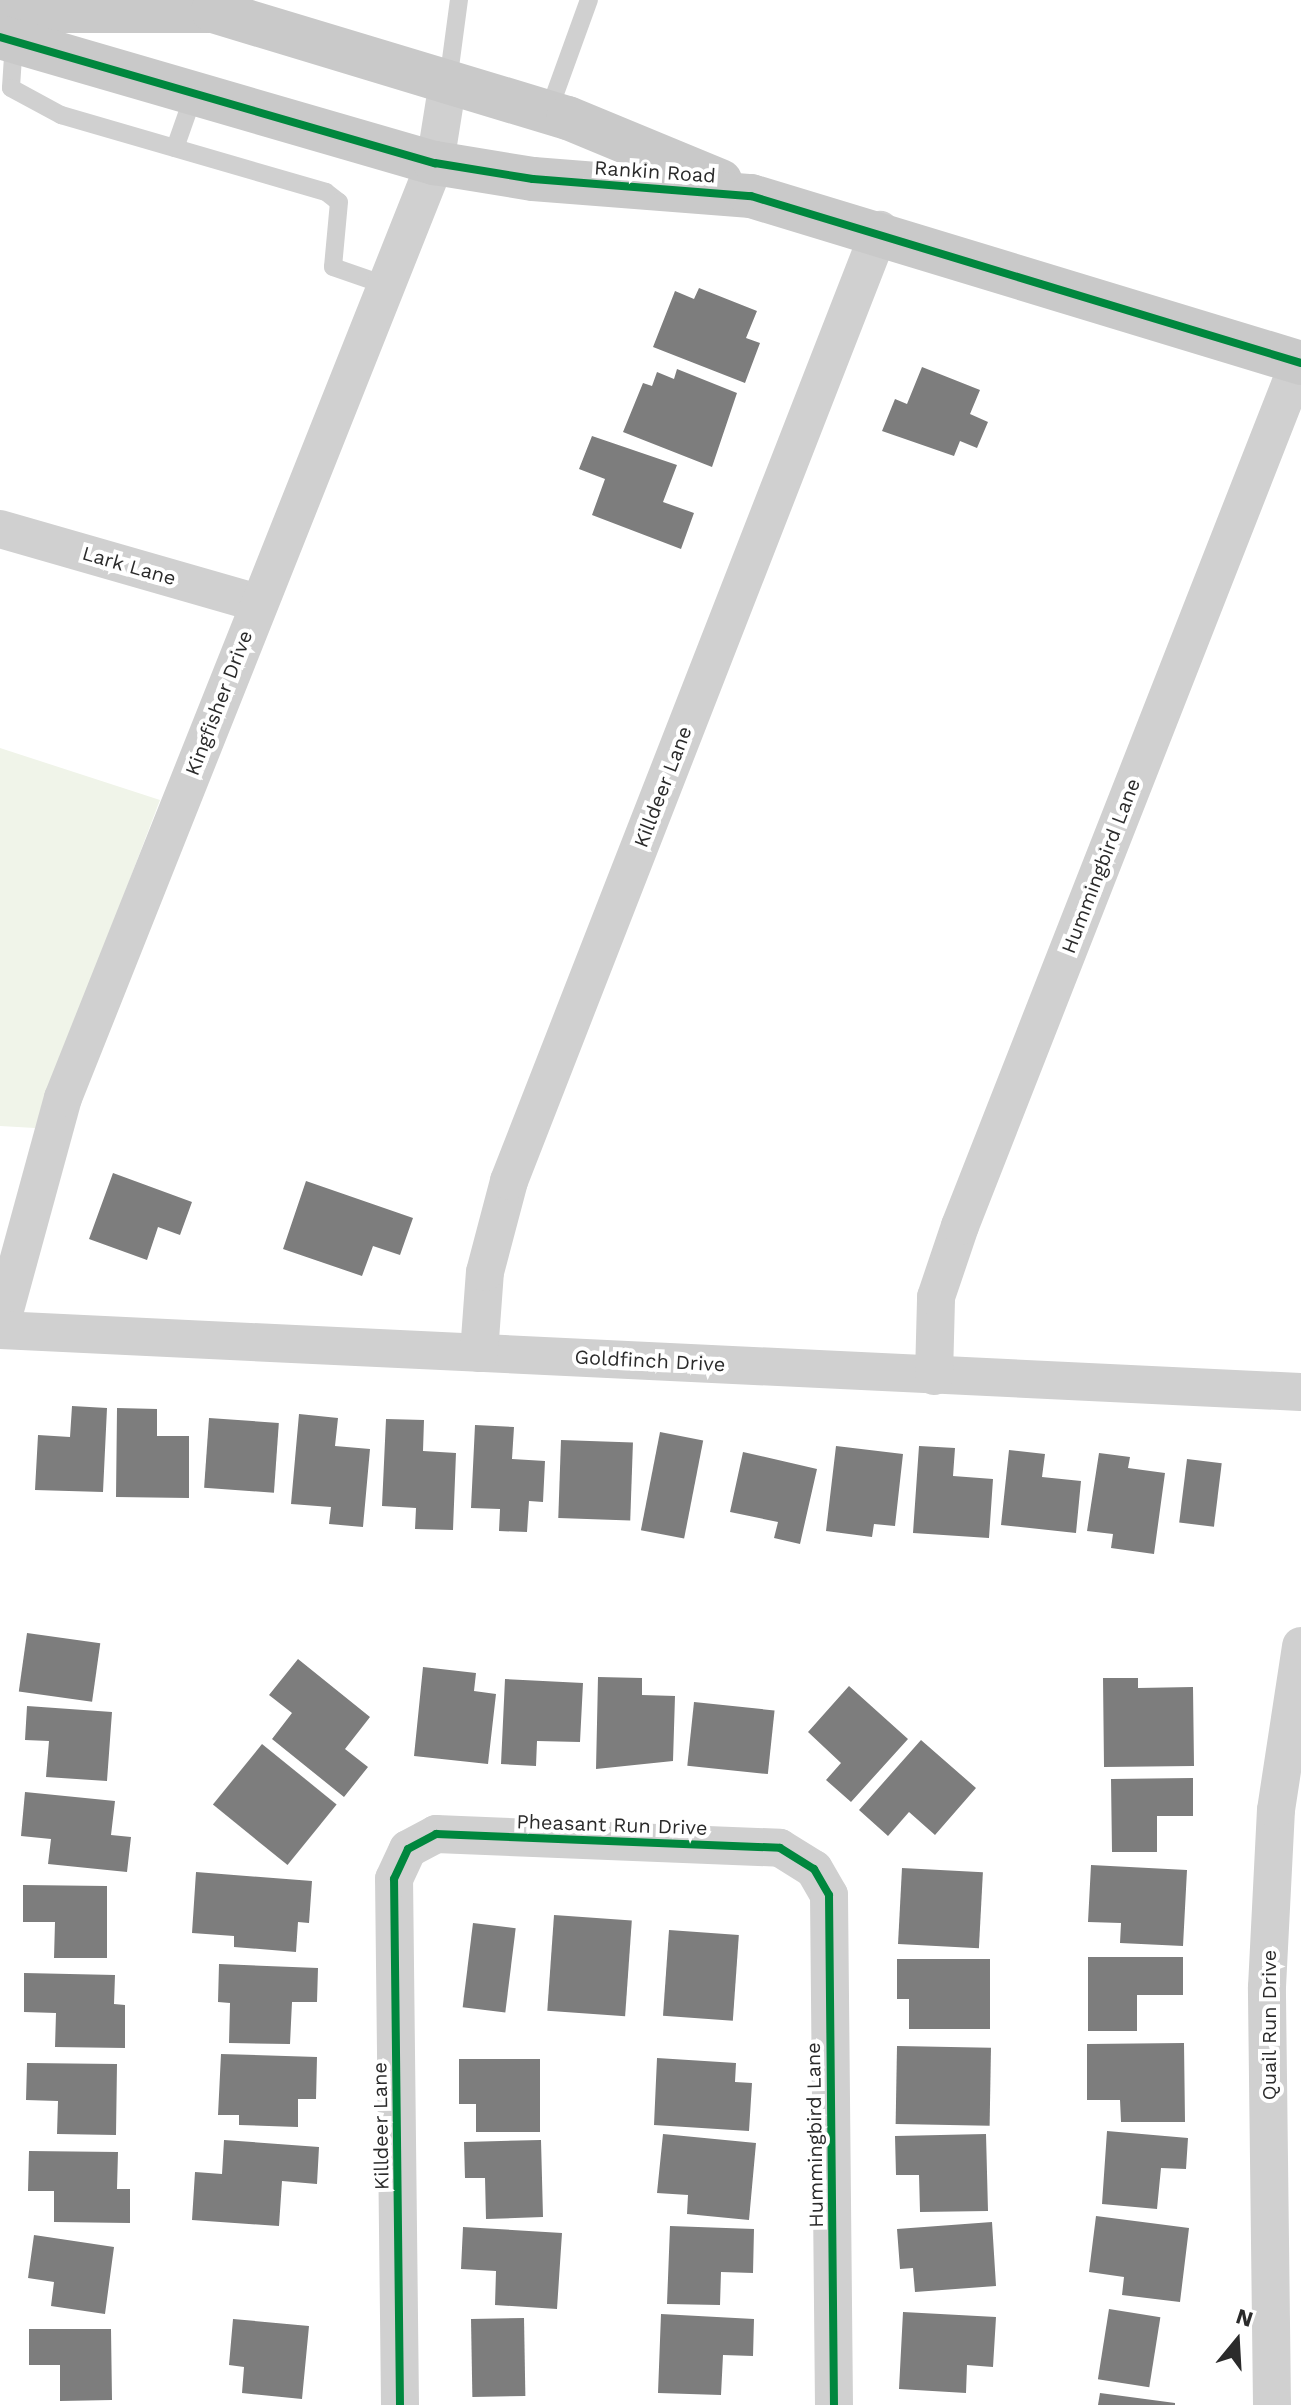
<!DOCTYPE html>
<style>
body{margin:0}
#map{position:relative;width:1301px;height:2405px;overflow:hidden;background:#fff;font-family:"Work Sans",sans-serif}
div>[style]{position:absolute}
.green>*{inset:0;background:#f0f4e9}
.building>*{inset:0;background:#7d7d7d;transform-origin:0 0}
.lane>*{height:18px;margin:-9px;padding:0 9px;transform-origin:9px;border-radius:9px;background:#d0d0d0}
.street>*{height:38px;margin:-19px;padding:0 19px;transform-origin:19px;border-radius:19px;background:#d0d0d0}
.secondary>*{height:44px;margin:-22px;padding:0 22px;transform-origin:22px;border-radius:22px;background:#c9c9c9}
.cycleway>*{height:8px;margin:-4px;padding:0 4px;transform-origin:4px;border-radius:4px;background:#00873e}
span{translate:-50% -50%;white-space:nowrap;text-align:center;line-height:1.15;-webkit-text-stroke:8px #fff;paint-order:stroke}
.street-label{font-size:20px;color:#2b2b2b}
.north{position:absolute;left:1197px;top:2301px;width:80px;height:80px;-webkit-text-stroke:6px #fff;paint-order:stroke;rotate:18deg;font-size:22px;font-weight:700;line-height:32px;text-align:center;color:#2b2b2b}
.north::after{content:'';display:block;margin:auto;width:28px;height:36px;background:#2b2b2b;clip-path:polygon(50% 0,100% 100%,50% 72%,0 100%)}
</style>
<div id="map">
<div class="green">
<i style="clip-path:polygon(0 748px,160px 800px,35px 1128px,0 1126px)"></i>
</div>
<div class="building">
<i style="clip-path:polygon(699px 288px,757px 311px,746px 338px,760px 343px,745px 383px,653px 347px,675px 291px,694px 299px)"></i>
<i style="clip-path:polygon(922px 367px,980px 390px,970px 414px,988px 422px,977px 448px,960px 441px,954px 456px,882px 431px,895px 399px,907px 404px)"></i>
<i style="clip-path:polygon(677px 369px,737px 393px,712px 467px,623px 432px,643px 383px,652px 386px,657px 372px,674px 379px)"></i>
<i style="clip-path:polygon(592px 436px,677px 465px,663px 502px,694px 513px,681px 549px,592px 515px,605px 479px,579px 469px)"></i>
<i style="clip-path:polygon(113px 1173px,192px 1202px,180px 1235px,158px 1227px,147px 1260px,89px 1239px)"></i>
<i style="clip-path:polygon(306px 1181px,413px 1218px,400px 1255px,373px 1246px,362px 1276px,283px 1249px)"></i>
<i style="clip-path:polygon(72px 1406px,107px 1408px,103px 1492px,35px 1490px,38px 1435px,70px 1437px)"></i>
<i style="clip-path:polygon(117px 1408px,157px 1409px,157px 1436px,189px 1436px,189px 1498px,116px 1497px)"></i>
<i style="clip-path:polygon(299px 1414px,338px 1418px,335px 1446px,370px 1449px,363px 1527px,329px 1524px,331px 1507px,291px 1504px)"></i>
<i style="left:209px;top:1418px;width:70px;height:70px;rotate:4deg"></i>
<i style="clip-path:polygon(386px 1419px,424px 1420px,423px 1451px,456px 1453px,453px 1530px,415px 1529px,416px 1508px,382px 1506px)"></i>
<i style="clip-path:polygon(475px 1425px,514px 1427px,512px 1459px,545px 1461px,543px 1502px,529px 1501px,527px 1532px,499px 1531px,500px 1509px,471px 1508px)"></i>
<i style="left:660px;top:1432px;width:44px;height:100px;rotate:11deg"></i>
<i style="left:561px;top:1440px;width:72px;height:78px;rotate:2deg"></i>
<i style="clip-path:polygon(836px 1446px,903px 1454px,895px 1526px,874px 1524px,872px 1537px,826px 1531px)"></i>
<i style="clip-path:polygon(919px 1446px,955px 1448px,953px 1476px,993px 1479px,989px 1538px,913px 1533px)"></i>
<i style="clip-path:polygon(1009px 1450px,1045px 1454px,1042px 1477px,1081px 1481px,1076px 1533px,1001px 1525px)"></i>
<i style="clip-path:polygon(743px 1452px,817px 1469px,800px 1544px,774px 1538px,778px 1522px,730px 1512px)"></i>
<i style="clip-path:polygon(1099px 1453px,1130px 1457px,1128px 1468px,1165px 1473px,1154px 1554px,1111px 1548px,1113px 1534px,1087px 1531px)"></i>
<i style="left:1187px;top:1459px;width:35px;height:64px;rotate:7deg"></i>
<i style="left:27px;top:1633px;width:74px;height:59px;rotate:8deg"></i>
<i style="clip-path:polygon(298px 1659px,370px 1717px,345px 1749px,368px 1767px,344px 1797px,272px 1739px,292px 1713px,269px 1695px)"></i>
<i style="clip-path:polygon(423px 1667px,476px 1673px,474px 1691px,496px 1694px,488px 1764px,414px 1756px)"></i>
<i style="clip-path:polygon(598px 1677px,642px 1678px,642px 1695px,675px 1696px,673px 1761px,596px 1769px)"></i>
<i style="clip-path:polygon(1103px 1678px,1138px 1678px,1138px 1688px,1193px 1687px,1194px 1766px,1104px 1767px)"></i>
<i style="clip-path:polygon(505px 1679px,583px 1683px,580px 1742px,537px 1741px,536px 1766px,501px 1764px)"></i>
<i style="clip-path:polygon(849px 1686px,908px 1739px,851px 1802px,826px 1780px,841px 1763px,808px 1732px)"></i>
<i style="left:694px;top:1702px;width:81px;height:64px;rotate:6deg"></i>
<i style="clip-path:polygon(27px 1706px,112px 1712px,107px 1781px,46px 1777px,49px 1741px,25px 1740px)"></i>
<i style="clip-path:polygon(921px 1740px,976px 1788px,935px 1835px,909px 1812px,888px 1836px,859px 1810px)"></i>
<i style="left:262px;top:1744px;width:96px;height:78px;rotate:39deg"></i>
<i style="clip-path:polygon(1193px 1778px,1193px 1816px,1157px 1816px,1157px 1852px,1112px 1852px,1111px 1779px)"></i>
<i style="clip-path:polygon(25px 1792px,115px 1801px,111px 1835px,131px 1837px,127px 1872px,48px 1864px,51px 1839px,21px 1836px)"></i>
<i style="clip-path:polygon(1091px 1865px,1187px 1870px,1183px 1946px,1120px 1943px,1121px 1923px,1088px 1922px)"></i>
<i style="left:902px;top:1868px;width:81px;height:76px;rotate:3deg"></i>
<i style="clip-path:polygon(196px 1872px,312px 1881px,309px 1923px,298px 1922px,296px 1952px,234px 1947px,234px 1936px,192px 1933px)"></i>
<i style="clip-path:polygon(23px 1885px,107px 1886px,107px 1958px,54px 1958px,55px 1922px,23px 1922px)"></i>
<i style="left:554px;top:1915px;width:78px;height:96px;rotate:4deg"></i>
<i style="left:473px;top:1923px;width:43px;height:85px;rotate:7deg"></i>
<i style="left:669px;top:1930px;width:70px;height:86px;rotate:4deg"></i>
<i style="clip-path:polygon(1088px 1957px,1183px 1957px,1183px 1995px,1137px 1995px,1137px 2031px,1088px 2031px)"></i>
<i style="clip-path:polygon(897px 1959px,990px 1959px,990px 2029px,909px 2029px,909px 1999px,897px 1999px)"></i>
<i style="clip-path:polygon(219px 1964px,318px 1968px,317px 2002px,292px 2002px,290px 2044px,229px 2043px,230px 2003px,218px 2002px)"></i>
<i style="clip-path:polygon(24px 1973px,115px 1975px,114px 2004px,125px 2005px,125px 2048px,55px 2047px,56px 2013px,24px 2012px)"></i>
<i style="clip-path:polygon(1184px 2043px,1185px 2122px,1121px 2122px,1120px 2100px,1087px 2100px,1087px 2044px)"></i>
<i style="left:897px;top:2046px;width:94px;height:78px;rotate:1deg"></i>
<i style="clip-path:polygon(221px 2054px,317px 2057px,316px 2099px,298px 2099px,298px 2127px,239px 2125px,239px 2115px,218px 2115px)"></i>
<i style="clip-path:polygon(657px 2058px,736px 2063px,735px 2082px,752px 2083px,749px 2131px,654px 2125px)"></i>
<i style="clip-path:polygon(459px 2059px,540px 2059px,540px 2132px,476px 2132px,476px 2104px,459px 2104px)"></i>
<i style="clip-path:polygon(27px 2063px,117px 2064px,116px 2135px,57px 2134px,58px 2101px,26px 2100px)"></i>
<i style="clip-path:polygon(1107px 2131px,1188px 2138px,1186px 2169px,1161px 2168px,1157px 2209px,1102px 2204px)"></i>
<i style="clip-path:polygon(663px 2134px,756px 2143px,749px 2220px,687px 2214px,688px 2195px,657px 2193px)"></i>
<i style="clip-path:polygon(986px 2134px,988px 2211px,920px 2212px,919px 2175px,896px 2175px,895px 2136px)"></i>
<i style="clip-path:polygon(224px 2140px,319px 2147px,317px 2184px,282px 2181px,279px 2226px,192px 2220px,195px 2172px,222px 2174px)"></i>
<i style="clip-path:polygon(541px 2140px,543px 2217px,486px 2219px,485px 2178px,465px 2178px,464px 2142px)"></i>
<i style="clip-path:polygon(29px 2151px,118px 2152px,117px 2189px,130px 2189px,130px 2223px,54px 2222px,54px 2191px,28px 2191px)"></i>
<i style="clip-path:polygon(1096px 2216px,1189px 2228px,1180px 2302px,1122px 2295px,1124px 2277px,1089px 2272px)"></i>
<i style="clip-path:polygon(992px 2222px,996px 2286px,915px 2292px,913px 2268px,900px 2269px,897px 2229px)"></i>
<i style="clip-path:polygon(670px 2226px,754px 2229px,753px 2273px,721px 2272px,720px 2305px,667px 2304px)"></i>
<i style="clip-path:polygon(463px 2227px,562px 2233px,557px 2309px,495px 2305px,496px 2271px,461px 2269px)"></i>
<i style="clip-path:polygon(34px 2235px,114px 2247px,105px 2314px,51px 2306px,54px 2282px,28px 2278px)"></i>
<i style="left:1109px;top:2309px;width:52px;height:71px;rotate:9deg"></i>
<i style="clip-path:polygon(903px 2312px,996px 2317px,993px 2367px,967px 2365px,966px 2393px,899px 2389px)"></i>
<i style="clip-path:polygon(661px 2314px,754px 2319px,753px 2356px,723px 2355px,721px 2395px,658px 2393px)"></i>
<i style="left:524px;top:2318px;width:78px;height:53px;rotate:89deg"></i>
<i style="clip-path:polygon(233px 2319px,309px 2326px,302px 2399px,242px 2393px,244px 2367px,229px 2365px)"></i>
<i style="clip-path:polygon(29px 2329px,111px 2329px,112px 2400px,60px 2401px,60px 2365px,29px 2365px)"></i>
<i style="clip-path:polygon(1100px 2393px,1175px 2403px,1175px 2405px,1098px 2405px)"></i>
</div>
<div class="lane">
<i style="left:14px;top:41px;width:47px;rotate:93.7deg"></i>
<i style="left:11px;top:88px;width:57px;rotate:28.4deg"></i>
<i style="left:61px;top:115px;width:276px;rotate:16.2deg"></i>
<i style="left:326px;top:192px;width:16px;rotate:38deg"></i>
<i style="left:339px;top:202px;width:65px;rotate:95.3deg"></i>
<i style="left:333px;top:267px;width:55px;rotate:19.1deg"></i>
<i style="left:448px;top:82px;width:83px;rotate:-82.4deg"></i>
<i style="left:548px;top:113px;width:120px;rotate:-70.1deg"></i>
<i style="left:175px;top:148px;width:57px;rotate:-70.6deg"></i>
</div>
<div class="street">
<i style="left:0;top:529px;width:268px;rotate:16deg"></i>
<i style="left:0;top:1328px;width:238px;rotate:-74.7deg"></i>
<i style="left:63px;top:1098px;width:1006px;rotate:-68.3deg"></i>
<i style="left:435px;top:163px;width:82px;rotate:-80.9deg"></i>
<i style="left:0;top:1330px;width:1302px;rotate:2.73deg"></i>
<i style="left:479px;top:1353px;width:81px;rotate:-85.8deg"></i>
<i style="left:485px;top:1272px;width:94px;rotate:-75.2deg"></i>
<i style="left:509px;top:1181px;width:1021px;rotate:-68.69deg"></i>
<i style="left:934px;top:1376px;width:79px;rotate:-88.5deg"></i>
<i style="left:936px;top:1297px;width:75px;rotate:-71.3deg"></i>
<i style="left:960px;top:1226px;width:928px;rotate:-68.58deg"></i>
<i style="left:400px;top:2405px;width:526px;rotate:-90.65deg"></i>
<i style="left:394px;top:1879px;width:33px;rotate:-65deg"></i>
<i style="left:408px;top:1849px;width:32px;rotate:-28deg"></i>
<i style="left:436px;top:1834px;width:344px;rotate:2.3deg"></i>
<i style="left:780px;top:1848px;width:40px;rotate:32deg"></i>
<i style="left:814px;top:1869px;width:30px;rotate:60deg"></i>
<i style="left:829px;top:1895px;width:510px;rotate:89.44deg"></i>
<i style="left:1272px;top:2405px;width:418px;rotate:-90.7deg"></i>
<i style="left:1267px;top:1987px;width:177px;rotate:-87.1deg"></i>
<i style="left:1276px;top:1810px;width:166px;rotate:-81.3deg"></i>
</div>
<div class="secondary">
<i style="left:0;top:11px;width:213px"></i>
<i style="left:213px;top:11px;width:371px;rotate:16.8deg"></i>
<i style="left:568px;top:118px;width:165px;rotate:22.5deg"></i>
<i style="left:0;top:37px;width:453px;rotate:16.2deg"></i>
<i style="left:435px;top:163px;width:99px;rotate:9.3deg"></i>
<i style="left:533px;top:179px;width:219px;rotate:4.5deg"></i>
<i style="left:751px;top:196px;width:575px;rotate:16.89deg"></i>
</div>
<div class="cycleway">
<i style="left:0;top:37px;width:453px;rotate:16.2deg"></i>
<i style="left:435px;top:163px;width:99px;rotate:9.3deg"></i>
<i style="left:533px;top:179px;width:219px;rotate:4.5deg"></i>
<i style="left:751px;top:196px;width:575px;rotate:16.89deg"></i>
<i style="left:400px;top:2405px;width:526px;rotate:-90.65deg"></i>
<i style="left:394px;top:1879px;width:33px;rotate:-65deg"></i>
<i style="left:408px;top:1849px;width:32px;rotate:-28deg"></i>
<i style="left:436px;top:1834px;width:344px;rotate:2.3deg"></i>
<i style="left:780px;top:1848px;width:40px;rotate:32deg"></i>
<i style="left:814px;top:1869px;width:30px;rotate:60deg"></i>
<i style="left:829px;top:1895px;width:510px;rotate:89.44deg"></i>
</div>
<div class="street-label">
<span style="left:655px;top:172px;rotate:4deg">Rankin Road</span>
<span style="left:129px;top:566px;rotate:16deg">Lark Lane</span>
<span style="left:219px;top:703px;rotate:-69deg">Kingfisher Drive</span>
<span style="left:663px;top:787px;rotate:-69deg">Killdeer Lane</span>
<span style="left:1101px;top:866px;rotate:-69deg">Hummingbird Lane</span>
<span style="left:650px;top:1361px;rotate:3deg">Goldfinch Drive</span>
<span style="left:612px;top:1825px;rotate:2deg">Pheasant Run Drive</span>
<span style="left:1269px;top:2025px;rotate:-90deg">Quail Run Drive</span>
<span style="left:381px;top:2126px;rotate:-91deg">Killdeer Lane</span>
<span style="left:815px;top:2135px;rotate:-91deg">Hummingbird Lane</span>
</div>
<div class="north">N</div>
</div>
